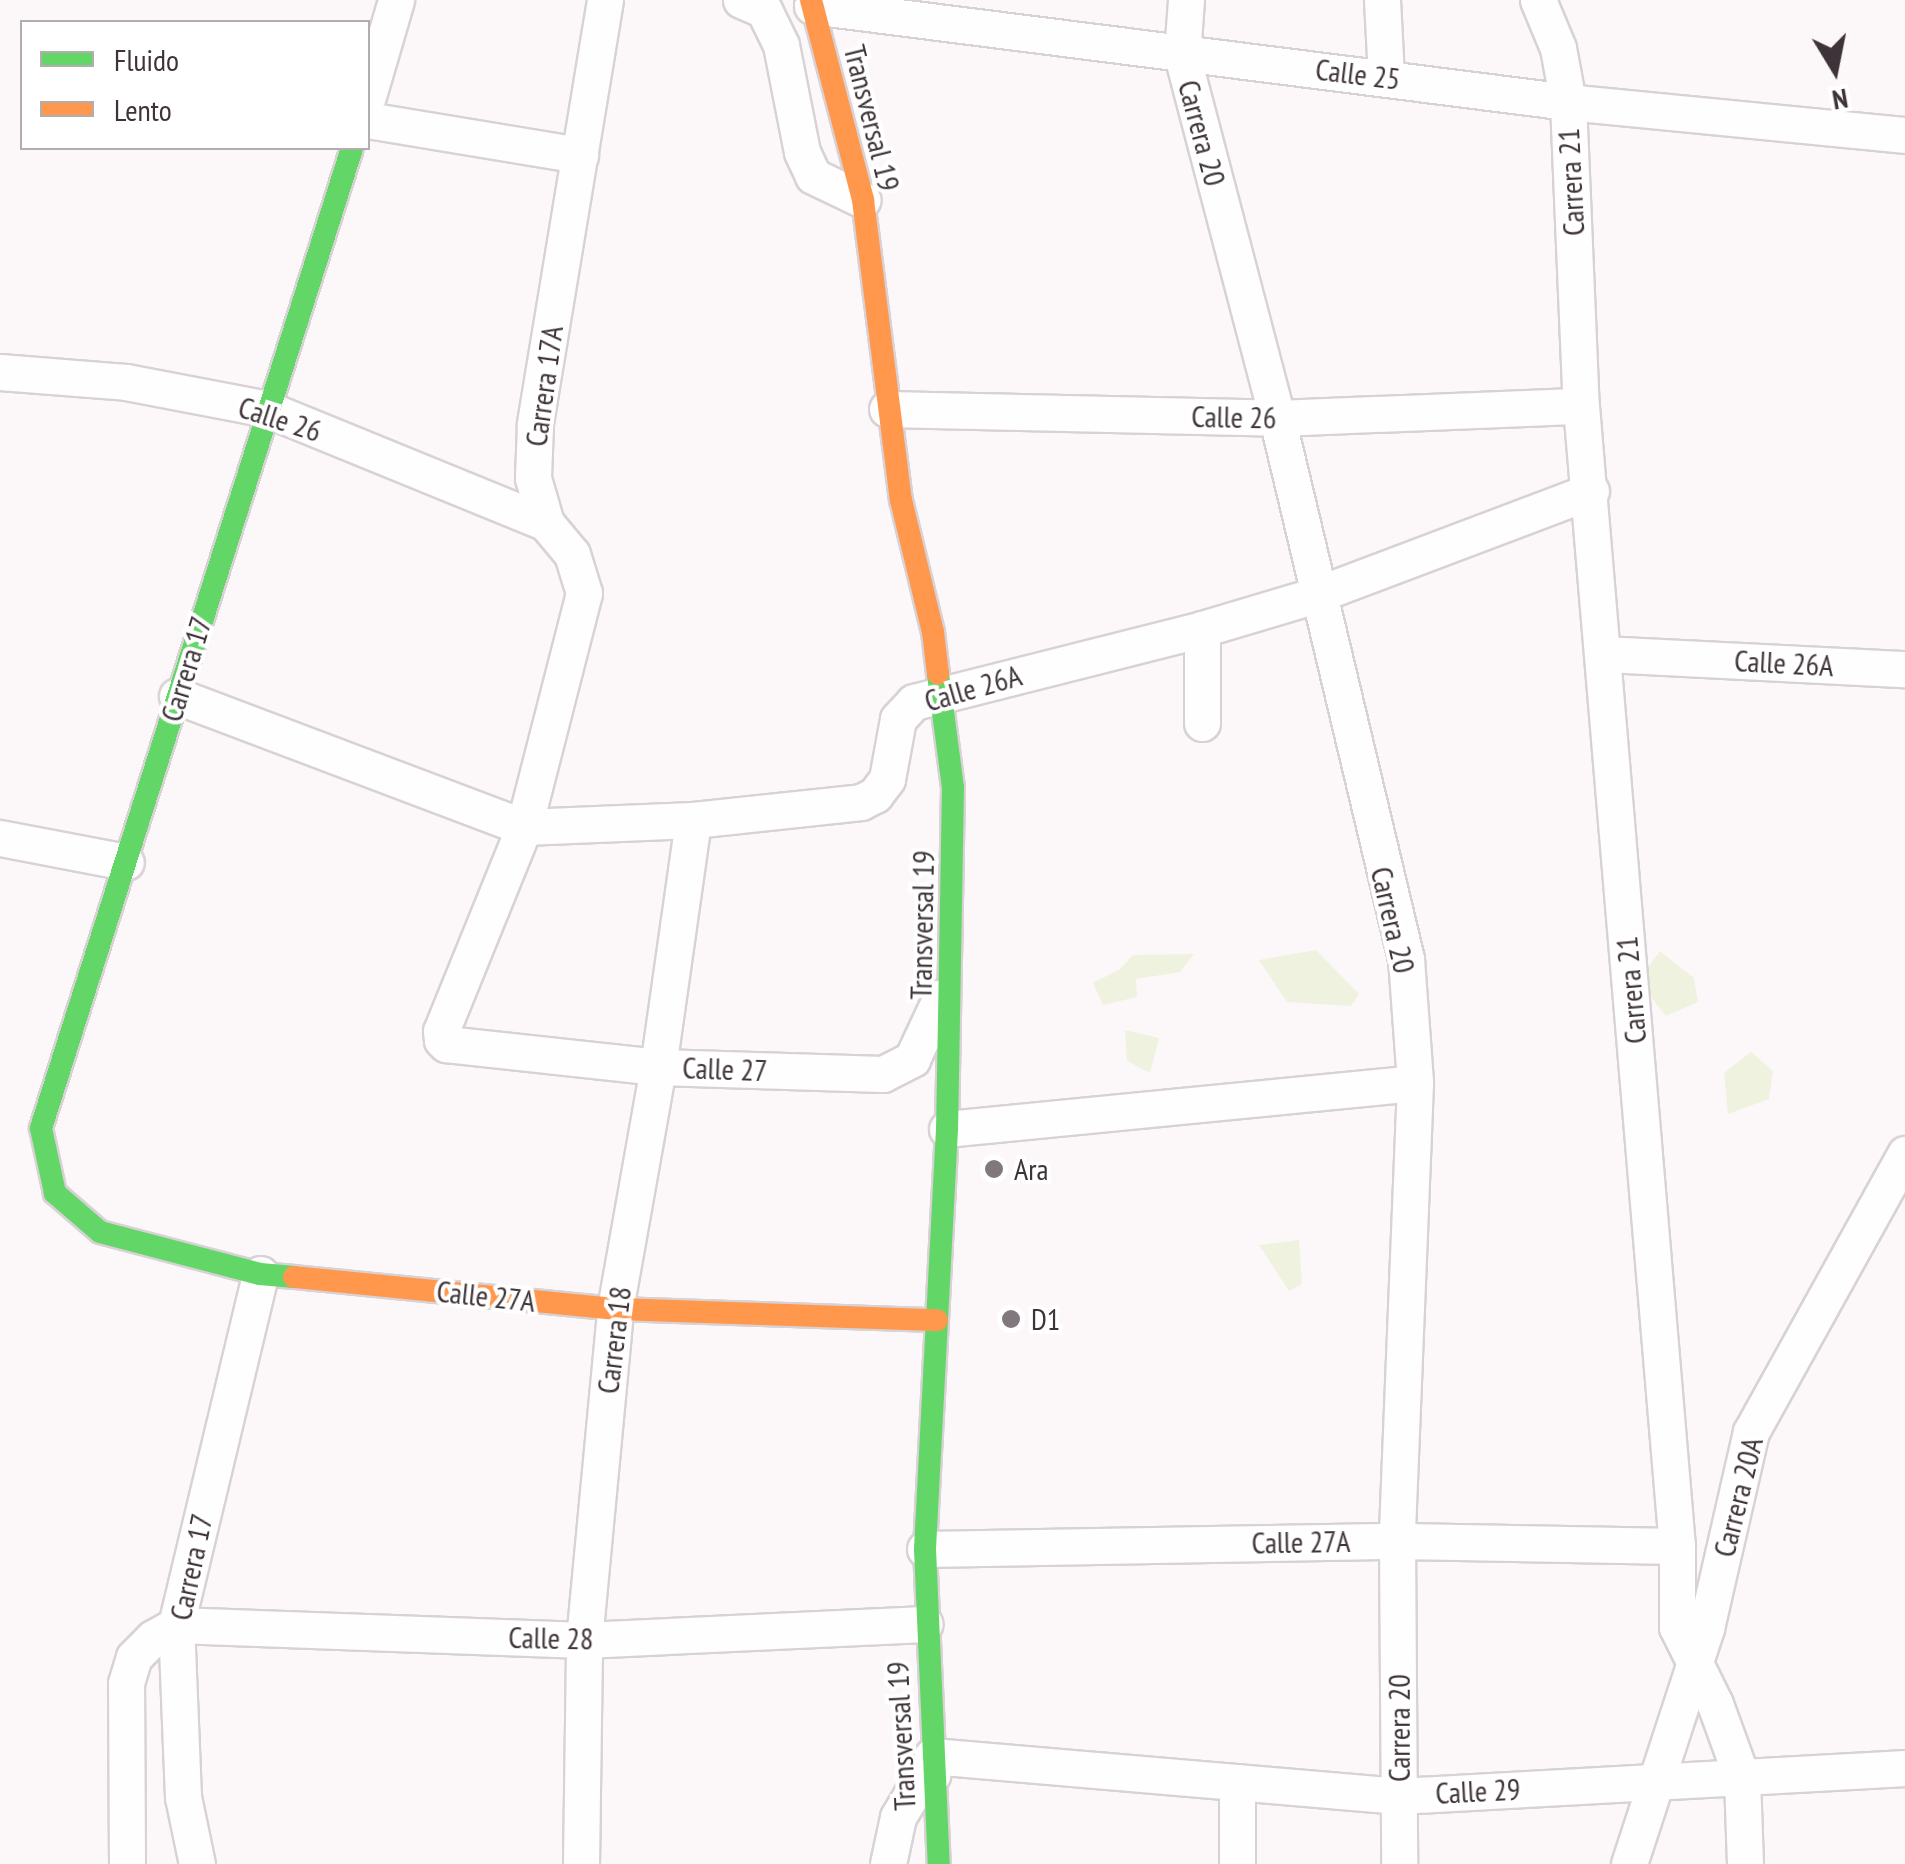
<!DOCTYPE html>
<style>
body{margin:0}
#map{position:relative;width:1905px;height:1864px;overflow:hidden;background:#fcf8fa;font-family:"PT Sans Narrow",sans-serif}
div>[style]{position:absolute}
.green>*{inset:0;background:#eff2de}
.roads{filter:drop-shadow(2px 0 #d9d2d5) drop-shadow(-2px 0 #d9d2d5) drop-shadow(0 2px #d9d2d5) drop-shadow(0 -2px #d9d2d5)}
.street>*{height:35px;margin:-17.5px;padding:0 17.5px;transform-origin:17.5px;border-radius:17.5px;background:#fffefe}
.fast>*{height:22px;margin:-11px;padding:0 11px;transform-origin:11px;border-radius:11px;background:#63d668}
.slow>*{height:22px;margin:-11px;padding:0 11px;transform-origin:11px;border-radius:11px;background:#ff974d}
.dots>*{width:28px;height:28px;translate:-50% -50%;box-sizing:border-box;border:5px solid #fff;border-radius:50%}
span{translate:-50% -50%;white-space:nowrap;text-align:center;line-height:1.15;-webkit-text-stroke:8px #fff;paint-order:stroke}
.street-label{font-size:30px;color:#3e3338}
.poi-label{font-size:30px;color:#3e3338}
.left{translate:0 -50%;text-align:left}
.legend{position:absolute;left:20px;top:20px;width:350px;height:130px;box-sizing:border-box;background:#fff;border:2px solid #b2adaf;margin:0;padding:12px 18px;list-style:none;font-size:30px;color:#3e3338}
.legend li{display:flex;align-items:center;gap:20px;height:50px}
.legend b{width:50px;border:2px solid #b2adaf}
.north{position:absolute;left:1785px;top:20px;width:100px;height:100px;-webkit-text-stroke:8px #fff;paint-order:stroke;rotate:170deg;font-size:28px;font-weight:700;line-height:40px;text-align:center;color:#3e3338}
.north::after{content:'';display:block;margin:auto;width:35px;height:45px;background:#3e3338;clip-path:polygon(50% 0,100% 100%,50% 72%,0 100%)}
</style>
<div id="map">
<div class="green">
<i style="clip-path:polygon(1316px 950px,1359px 994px,1351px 1006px,1287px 1002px,1259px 960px)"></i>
<i style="clip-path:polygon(1660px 951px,1694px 978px,1698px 1002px,1666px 1016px,1638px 981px)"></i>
<i style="clip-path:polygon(1194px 954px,1180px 972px,1136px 979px,1137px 997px,1103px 1005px,1093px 983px,1119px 970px,1133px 955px)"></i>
<i style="clip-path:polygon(1125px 1030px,1159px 1038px,1150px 1073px,1127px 1061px)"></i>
<i style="clip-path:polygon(1751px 1052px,1773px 1071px,1769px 1099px,1728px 1114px,1724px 1073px)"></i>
<i style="clip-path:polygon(1299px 1240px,1302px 1284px,1289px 1291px,1259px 1245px)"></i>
</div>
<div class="roads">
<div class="street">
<i style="left:605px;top:0;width:431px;rotate:99.4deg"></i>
<i style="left:535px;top:425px;width:53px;rotate:92.2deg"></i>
<i style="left:533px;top:478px;width:47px;rotate:73.9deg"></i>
<i style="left:546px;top:523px;width:40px;rotate:50deg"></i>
<i style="left:572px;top:554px;width:41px;rotate:72.9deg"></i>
<i style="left:584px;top:593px;width:242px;rotate:104.4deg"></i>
<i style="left:524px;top:827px;width:220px;rotate:112.1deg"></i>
<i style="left:441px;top:1031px;width:9px;rotate:84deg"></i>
<i style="left:442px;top:1040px;width:6px;rotate:45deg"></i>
<i style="left:446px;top:1044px;width:213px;rotate:6.2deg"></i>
<i style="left:658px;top:1067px;width:225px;rotate:1.8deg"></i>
<i style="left:883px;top:1074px;width:33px;rotate:-27deg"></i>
<i style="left:912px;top:1059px;width:68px;rotate:-64.9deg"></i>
<i style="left:741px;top:0;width:25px;rotate:23deg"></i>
<i style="left:764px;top:10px;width:39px;rotate:64deg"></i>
<i style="left:781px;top:45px;width:109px;rotate:78.9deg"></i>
<i style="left:802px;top:152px;width:26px;rotate:65deg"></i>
<i style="left:813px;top:176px;width:55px;rotate:25.6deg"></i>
<i style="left:1186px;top:0;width:55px;rotate:94.2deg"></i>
<i style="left:1182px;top:55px;width:375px;rotate:75.3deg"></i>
<i style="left:1277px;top:418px;width:556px;rotate:76.59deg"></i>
<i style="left:1406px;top:959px;width:124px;rotate:85.8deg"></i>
<i style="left:1415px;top:1083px;width:458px;rotate:92.3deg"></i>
<i style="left:1397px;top:1541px;width:323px;rotate:89.6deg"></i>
<i style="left:1382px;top:0;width:77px;rotate:87deg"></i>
<i style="left:1538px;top:0;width:52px;rotate:67.4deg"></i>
<i style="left:1558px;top:48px;width:55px;rotate:79.5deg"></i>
<i style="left:1568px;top:102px;width:304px;rotate:87.6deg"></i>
<i style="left:1581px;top:406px;width:1144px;rotate:85.19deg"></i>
<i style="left:1677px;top:1546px;width:81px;rotate:90deg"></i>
<i style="left:1677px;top:1627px;width:86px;rotate:63.7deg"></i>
<i style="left:1715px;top:1704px;width:79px;rotate:70deg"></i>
<i style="left:1742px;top:1778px;width:86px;rotate:88deg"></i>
<i style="left:812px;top:6px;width:762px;rotate:7.24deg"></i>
<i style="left:1568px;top:102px;width:339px;rotate:5.6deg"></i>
<i style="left:368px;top:96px;width:100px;rotate:-73.7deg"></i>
<i style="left:368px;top:120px;width:215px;rotate:9.4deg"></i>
<i style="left:0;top:372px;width:126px;rotate:4.5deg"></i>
<i style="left:126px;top:382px;width:144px;rotate:10.8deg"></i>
<i style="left:267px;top:409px;width:301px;rotate:22.2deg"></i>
<i style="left:887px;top:409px;width:390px;rotate:1.3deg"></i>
<i style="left:1277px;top:418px;width:304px;rotate:-2.3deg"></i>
<i style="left:1604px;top:654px;width:301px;rotate:2.9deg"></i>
<i style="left:177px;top:696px;width:371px;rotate:20.7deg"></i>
<i style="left:524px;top:827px;width:169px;rotate:-2.4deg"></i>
<i style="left:693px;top:820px;width:169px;rotate:-6.1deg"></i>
<i style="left:861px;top:802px;width:16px;rotate:-27deg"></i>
<i style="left:875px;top:795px;width:20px;rotate:-53deg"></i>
<i style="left:887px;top:779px;width:61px;rotate:-79.6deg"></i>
<i style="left:898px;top:719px;width:23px;rotate:-47deg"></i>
<i style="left:914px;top:702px;width:297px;rotate:-14.2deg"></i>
<i style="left:1202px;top:629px;width:119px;rotate:-16.6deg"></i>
<i style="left:1316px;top:595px;width:294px;rotate:-20.7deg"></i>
<i style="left:1202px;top:723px;width:94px;rotate:-90deg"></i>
<i style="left:0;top:838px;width:128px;rotate:10.8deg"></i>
<i style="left:947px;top:1129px;width:470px;rotate:-5.6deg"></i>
<i style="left:925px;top:1549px;width:472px;rotate:-1deg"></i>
<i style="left:1397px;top:1541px;width:280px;rotate:1deg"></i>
<i style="left:932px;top:1756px;width:469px;rotate:4.9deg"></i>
<i style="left:1399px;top:1796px;width:507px;rotate:-3.17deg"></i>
<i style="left:1237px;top:1782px;width:82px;rotate:90deg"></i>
<i style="left:127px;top:1864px;width:181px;rotate:-90.3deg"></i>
<i style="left:126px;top:1683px;width:27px;rotate:-73deg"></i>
<i style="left:134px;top:1657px;width:27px;rotate:-45deg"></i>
<i style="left:153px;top:1638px;width:26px;rotate:-29deg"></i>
<i style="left:176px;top:1625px;width:408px;rotate:2.1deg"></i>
<i style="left:584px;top:1640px;width:341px;rotate:-2.7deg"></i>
<i style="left:197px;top:1864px;width:68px;rotate:-101.8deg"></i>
<i style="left:183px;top:1797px;width:172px;rotate:-92.3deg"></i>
<i style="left:176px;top:1625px;width:361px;rotate:-76.5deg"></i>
<i style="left:581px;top:1864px;width:224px;rotate:-89.2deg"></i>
<i style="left:584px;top:1640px;width:332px;rotate:-84.6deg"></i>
<i style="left:615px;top:1309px;width:246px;rotate:-79.9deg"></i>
<i style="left:658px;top:1067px;width:249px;rotate:-81.9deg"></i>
<i style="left:888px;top:1864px;width:48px;rotate:-78deg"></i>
<i style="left:898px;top:1817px;width:26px;rotate:-59deg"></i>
<i style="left:911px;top:1795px;width:30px;rotate:-44deg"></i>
<i style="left:1629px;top:1864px;width:248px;rotate:-71.9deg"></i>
<i style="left:1706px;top:1628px;width:201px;rotate:-77.1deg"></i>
<i style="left:1751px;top:1432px;width:318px;rotate:-61deg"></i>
</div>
<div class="fast">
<i style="left:938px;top:674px;width:115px;rotate:82.5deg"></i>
<i style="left:953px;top:788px;width:341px;rotate:91deg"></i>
<i style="left:947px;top:1129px;width:421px;rotate:93deg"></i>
<i style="left:925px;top:1549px;width:315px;rotate:87.5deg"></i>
<i style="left:294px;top:1277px;width:34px;rotate:-175deg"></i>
<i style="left:260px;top:1274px;width:165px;rotate:-165.3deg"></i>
<i style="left:100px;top:1232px;width:60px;rotate:-139.1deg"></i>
<i style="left:55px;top:1193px;width:66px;rotate:-102.2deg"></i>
<i style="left:41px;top:1128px;width:1028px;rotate:-72.39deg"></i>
</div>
<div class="slow">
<i style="left:811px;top:0;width:207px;rotate:75.4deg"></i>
<i style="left:863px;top:200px;width:302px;rotate:82.8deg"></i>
<i style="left:901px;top:500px;width:136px;rotate:76.4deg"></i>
<i style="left:933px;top:632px;width:42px;rotate:83.2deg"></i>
<i style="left:294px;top:1277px;width:323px;rotate:5.7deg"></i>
<i style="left:615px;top:1309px;width:322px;rotate:2deg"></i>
</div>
</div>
<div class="dots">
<i style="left:994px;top:1169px;background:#80787c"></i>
<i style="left:1011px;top:1319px;background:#80787c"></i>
</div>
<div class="street-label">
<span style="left:1358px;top:74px;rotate:7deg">Calle 25</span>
<span style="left:872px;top:118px;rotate:76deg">Transversal 19</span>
<span style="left:1202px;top:133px;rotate:75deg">Carrera 20</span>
<span style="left:1571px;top:182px;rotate:-93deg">Carrera 21</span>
<span style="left:544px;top:386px;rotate:-82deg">Carrera 17A</span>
<span style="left:1234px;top:417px;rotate:1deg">Calle 26</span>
<span style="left:280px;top:419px;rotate:18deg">Calle 26</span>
<span style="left:1784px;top:663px;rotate:3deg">Calle 26A</span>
<span style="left:186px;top:669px;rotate:-73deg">Carrera 17</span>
<span style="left:973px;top:688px;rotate:-16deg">Calle 26A</span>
<span style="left:1393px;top:920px;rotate:77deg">Carrera 20</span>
<span style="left:922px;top:925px;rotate:-89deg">Transversal 19</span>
<span style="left:1631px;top:990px;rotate:-95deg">Carrera 21</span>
<span style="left:725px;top:1069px;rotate:2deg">Calle 27</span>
<span style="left:486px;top:1296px;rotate:6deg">Calle 27A</span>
<span style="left:614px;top:1340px;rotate:-83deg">Carrera 18</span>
<span style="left:1738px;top:1497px;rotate:-76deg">Carrera 20A</span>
<span style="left:1301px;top:1542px;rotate:-1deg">Calle 27A</span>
<span style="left:191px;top:1567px;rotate:-78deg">Carrera 17</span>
<span style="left:551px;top:1638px;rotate:1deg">Calle 28</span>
<span style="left:1399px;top:1728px;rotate:-90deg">Carrera 20</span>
<span style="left:901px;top:1736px;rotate:-93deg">Transversal 19</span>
<span style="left:1478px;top:1791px;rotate:-3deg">Calle 29</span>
</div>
<div class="poi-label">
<span class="left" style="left:1014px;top:1169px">Ara</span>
<span class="left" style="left:1031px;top:1319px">D1</span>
</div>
<ul class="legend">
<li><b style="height:12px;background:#63d668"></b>Fluido</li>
<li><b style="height:12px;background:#ff974d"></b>Lento</li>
</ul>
<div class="north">N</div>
</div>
